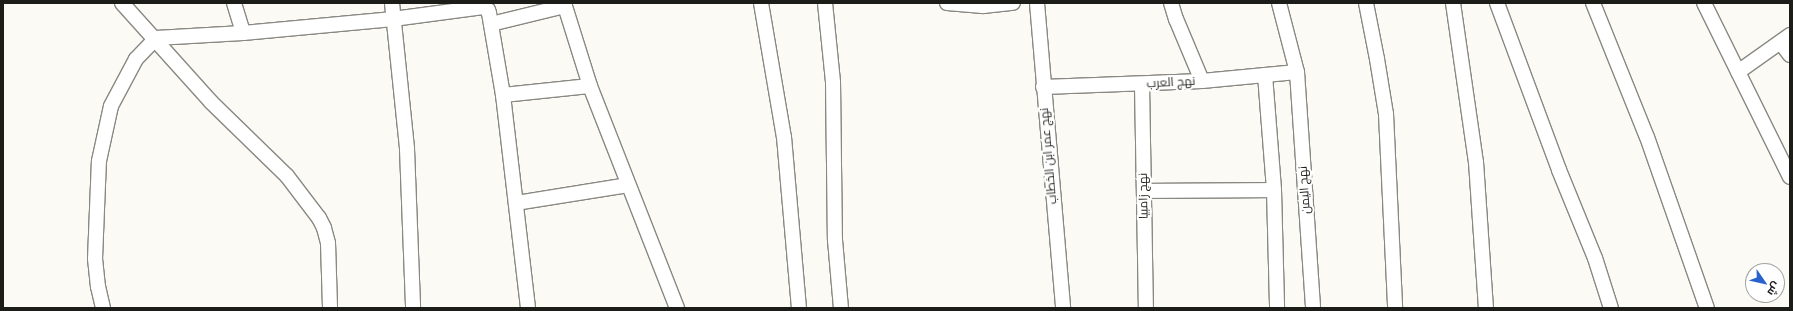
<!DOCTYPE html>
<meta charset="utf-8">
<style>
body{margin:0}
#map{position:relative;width:1793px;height:311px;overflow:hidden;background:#fbfaf4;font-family:"Public Sans",Cairo,sans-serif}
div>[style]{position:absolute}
.roads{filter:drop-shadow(1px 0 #898882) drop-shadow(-1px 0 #898882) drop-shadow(0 1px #898882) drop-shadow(0 -1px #898882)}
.street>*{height:14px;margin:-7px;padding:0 7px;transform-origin:7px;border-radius:7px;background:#fff}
span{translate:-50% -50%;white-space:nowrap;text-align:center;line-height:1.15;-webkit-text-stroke:4px #fff;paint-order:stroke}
.street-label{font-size:12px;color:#1c1c19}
.frame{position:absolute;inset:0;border:4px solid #1c1c19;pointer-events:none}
.north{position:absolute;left:1745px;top:263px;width:40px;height:40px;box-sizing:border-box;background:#fff;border:1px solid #a4a4a3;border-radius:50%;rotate:124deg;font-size:11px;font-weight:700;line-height:16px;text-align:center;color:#1c1c19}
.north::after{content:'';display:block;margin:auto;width:14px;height:18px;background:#2961ce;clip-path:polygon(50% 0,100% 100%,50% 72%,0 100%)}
</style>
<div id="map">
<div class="roads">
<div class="street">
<i style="left:122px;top:3px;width:133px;rotate:48deg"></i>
<i style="left:211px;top:102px;width:106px;rotate:44.2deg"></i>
<i style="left:287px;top:176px;width:53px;rotate:52.7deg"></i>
<i style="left:319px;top:218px;width:11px;rotate:63deg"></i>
<i style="left:324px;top:228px;width:16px;rotate:75deg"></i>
<i style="left:328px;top:243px;width:65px;rotate:88.2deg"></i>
<i style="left:234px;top:3px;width:31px;rotate:73deg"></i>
<i style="left:392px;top:3px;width:147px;rotate:84.1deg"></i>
<i style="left:407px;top:149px;width:159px;rotate:87.8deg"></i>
<i style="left:564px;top:3px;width:87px;rotate:72.6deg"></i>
<i style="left:590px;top:86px;width:238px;rotate:68.6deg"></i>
<i style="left:761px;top:3px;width:136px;rotate:80.3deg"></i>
<i style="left:784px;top:137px;width:172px;rotate:85deg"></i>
<i style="left:825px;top:3px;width:79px;rotate:84.2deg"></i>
<i style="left:833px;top:82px;width:158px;rotate:89.3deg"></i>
<i style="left:835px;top:240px;width:68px;rotate:85deg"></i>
<i style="left:947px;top:3px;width:36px;rotate:5deg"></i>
<i style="left:983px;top:6px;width:30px;rotate:-6deg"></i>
<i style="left:1037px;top:3px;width:306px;rotate:85.1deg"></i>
<i style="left:1171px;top:3px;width:17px;rotate:73deg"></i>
<i style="left:1176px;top:19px;width:67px;rotate:67.2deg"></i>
<i style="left:1279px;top:3px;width:71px;rotate:75.4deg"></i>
<i style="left:1297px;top:72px;width:237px;rotate:86.1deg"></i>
<i style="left:1366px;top:3px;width:57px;rotate:78.9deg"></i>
<i style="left:1377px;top:59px;width:56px;rotate:80.7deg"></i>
<i style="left:1386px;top:114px;width:194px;rotate:87.3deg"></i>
<i style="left:1453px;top:3px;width:161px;rotate:81.8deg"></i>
<i style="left:1476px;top:162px;width:146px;rotate:86.1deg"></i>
<i style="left:1497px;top:3px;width:178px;rotate:69.6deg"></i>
<i style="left:1559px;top:170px;width:95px;rotate:67.8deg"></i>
<i style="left:1595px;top:258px;width:52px;rotate:72.3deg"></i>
<i style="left:1593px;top:3px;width:144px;rotate:68.1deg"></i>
<i style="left:1647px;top:137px;width:181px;rotate:70.7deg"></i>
<i style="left:1704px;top:3px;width:194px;rotate:63.7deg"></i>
<i style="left:491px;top:24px;width:76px;rotate:-13.7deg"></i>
<i style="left:1781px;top:43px;width:15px;rotate:53deg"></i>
<i style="left:1738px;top:72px;width:64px;rotate:-35.4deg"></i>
<i style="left:1265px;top:75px;width:115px;rotate:85.5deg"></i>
<i style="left:1274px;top:190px;width:118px;rotate:88.5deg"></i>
<i style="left:1142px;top:84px;width:224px;rotate:89deg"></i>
<i style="left:1043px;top:87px;width:159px;rotate:-2.2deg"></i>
<i style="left:1202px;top:81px;width:95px;rotate:-5.4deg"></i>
<i style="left:503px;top:95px;width:87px;rotate:-5.9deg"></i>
<i style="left:1144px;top:191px;width:130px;rotate:-0.4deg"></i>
<i style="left:516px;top:203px;width:113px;rotate:-9.1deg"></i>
<i style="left:103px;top:308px;width:22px;rotate:-103deg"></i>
<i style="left:98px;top:287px;width:28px;rotate:-96deg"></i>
<i style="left:95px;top:259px;width:98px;rotate:-87.7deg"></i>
<i style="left:99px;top:161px;width:56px;rotate:-77.7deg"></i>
<i style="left:111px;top:106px;width:53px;rotate:-62deg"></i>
<i style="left:136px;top:59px;width:29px;rotate:-46deg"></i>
<i style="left:156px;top:38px;width:87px;rotate:-3.3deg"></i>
<i style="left:243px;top:33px;width:151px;rotate:-5.3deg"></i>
<i style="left:393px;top:19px;width:91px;rotate:-7.6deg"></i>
<i style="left:483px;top:7px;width:6px;rotate:31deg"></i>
<i style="left:488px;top:10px;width:3px;rotate:72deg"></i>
<i style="left:489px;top:13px;width:83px;rotate:80.3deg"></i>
<i style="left:503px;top:95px;width:214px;rotate:83.3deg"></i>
</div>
</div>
<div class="street-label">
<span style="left:1171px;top:83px;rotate:-3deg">نهج العرب</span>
<span style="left:1049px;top:156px;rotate:-95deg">نهج عمر ابن الخطاب</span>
<span style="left:1305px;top:190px;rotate:-94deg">نهج اليمن</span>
<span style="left:1144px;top:196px;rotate:-91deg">نهج زامبيا</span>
</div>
<div class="frame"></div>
<div class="north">ش</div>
</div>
